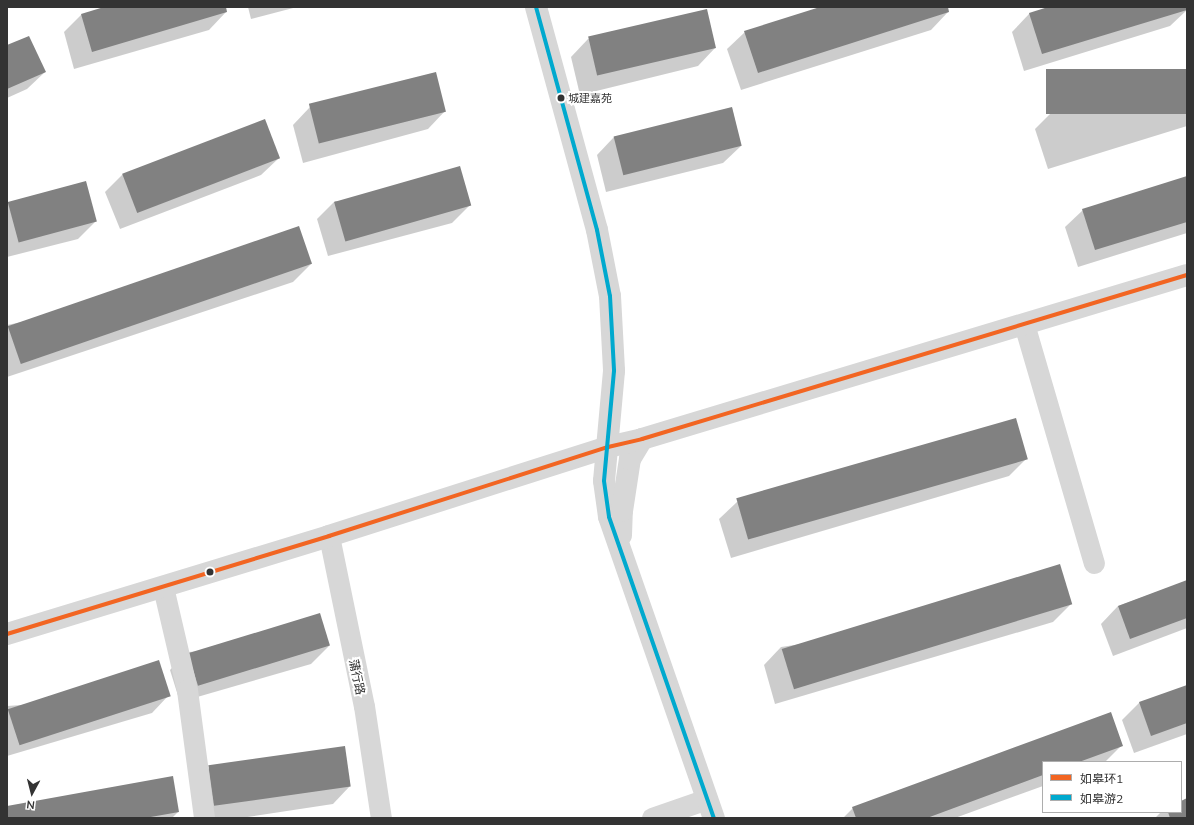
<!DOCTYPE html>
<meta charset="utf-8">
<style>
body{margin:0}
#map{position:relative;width:1194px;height:825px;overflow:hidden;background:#fff;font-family:Mulish,"Noto Sans SC",sans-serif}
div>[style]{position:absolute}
.shadow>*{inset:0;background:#0003}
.building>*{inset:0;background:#818181;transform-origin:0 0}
.minor>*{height:21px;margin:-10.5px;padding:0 10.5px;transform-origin:10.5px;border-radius:10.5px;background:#d7d7d7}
.tertiary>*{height:22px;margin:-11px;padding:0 11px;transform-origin:11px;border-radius:11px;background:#d7d7d7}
.bus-1>*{height:4px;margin:-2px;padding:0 2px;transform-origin:2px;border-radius:2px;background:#f26522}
.bus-2>*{height:4px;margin:-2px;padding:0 2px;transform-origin:2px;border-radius:2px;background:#00a9ce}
.dots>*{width:11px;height:11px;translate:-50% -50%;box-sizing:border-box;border:2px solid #fff;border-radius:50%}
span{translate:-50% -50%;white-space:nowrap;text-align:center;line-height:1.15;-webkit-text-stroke:4px #fff;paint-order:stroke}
.bus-label{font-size:11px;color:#333}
.left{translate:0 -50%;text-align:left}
.street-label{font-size:12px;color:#333}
.frame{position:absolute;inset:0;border:8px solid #333;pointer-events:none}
.legend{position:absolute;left:1042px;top:761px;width:140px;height:52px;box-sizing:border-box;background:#fff;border:1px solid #adadad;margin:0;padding:5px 7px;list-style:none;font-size:12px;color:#333}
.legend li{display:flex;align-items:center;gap:8px;height:20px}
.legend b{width:20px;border:1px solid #adadad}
.north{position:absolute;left:12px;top:773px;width:40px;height:40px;-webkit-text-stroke:3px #fff;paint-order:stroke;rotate:187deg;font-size:11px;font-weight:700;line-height:16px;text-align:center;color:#333}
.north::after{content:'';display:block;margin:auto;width:14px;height:18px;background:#333;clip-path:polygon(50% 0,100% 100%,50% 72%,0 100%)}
</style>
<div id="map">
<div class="shadow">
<i style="clip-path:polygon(108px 7px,225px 7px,226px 12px,209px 30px,74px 69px,64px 32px,81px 15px)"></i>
<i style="clip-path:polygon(248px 7px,297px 7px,251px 19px)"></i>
<i style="clip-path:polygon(823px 7px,947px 7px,948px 12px,931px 30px,741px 90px,727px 49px,745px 32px)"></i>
<i style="clip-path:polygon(1052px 7px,1187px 7px,1187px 10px,1170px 26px,1024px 71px,1012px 32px,1029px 14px)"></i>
<i style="clip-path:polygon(588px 39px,715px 48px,698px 66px,580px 95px,571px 57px)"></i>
<i style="clip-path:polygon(7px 46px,45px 72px,27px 89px,7px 98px)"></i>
<i style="clip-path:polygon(1187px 70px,1187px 126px,1048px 169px,1035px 129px,1053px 111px)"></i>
<i style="clip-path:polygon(435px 74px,445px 111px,428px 129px,303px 163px,293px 125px,310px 107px)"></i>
<i style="clip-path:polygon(732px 108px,741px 146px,723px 163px,606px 192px,597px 155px,614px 137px)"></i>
<i style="clip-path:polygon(279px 158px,261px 175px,120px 229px,105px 192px,123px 174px)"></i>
<i style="clip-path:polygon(1187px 177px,1187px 233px,1078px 267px,1065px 227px,1083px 210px)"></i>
<i style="clip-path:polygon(335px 201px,470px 205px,452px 223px,328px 256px,317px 219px)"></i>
<i style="clip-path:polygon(7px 202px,96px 221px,78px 239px,7px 257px)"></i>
<i style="clip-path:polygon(311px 264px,293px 282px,7px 377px,7px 325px)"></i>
<i style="clip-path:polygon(1015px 420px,1026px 459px,1009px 476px,731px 558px,719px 519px,737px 502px)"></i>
<i style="clip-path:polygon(1187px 581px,1187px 628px,1113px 656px,1101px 624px,1118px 606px)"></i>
<i style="clip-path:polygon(1071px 604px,1053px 622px,775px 704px,764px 665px,781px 647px)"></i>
<i style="clip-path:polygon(329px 646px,311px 664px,180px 702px,170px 670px,187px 652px)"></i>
<i style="clip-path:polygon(1187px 686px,1187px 734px,1134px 753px,1122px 720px,1139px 703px)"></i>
<i style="clip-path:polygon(169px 695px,152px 713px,7px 756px,7px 706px)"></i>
<i style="clip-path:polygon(1110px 713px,1122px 745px,1105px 762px,1043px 762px,1043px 786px,955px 818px,843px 818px,853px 808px)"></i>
<i style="clip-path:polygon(344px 747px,350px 786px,333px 804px,241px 818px,196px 818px,191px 786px,209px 768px)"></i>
<i style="clip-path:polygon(1187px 799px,1187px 818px,1155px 818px,1161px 812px,1181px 812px,1181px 802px)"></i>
<i style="clip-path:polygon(7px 807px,178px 812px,172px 818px,7px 818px)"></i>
</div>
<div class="building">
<i style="clip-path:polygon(104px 7px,226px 7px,227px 12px,92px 52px,81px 14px)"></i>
<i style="clip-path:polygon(820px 7px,948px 7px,949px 12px,758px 73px,744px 31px)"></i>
<i style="clip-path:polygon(1048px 7px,1187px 7px,1187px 10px,1042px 54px,1029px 13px)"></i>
<i style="left:707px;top:9px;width:40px;height:122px;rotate:77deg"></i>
<i style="clip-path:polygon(29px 36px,46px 72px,7px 89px,7px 45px)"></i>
<i style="left:1187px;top:69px;width:45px;height:141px;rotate:90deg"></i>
<i style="left:436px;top:72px;width:41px;height:131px;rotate:76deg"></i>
<i style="left:732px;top:107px;width:40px;height:122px;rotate:76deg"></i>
<i style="left:265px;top:119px;width:42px;height:153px;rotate:69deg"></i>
<i style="left:460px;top:166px;width:41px;height:131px;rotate:74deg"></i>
<i style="clip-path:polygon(1187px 176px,1187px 222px,1095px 250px,1082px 209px)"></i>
<i style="left:86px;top:181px;width:42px;height:81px;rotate:75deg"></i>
<i style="left:299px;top:226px;width:40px;height:308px;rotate:71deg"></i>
<i style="left:1016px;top:418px;width:43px;height:291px;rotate:74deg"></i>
<i style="left:1060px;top:564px;width:42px;height:291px;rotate:73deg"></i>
<i style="clip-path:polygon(1187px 580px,1187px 618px,1130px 639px,1118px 606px)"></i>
<i style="left:320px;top:613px;width:34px;height:138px;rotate:73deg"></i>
<i style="left:159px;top:660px;width:38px;height:159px;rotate:72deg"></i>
<i style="clip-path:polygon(1187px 685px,1187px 723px,1151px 736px,1139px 702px)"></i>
<i style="clip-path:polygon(1111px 712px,1123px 746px,1079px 762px,1043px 762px,1043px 775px,927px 818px,856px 818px,852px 807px)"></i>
<i style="left:345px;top:746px;width:41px;height:138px;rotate:82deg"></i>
<i style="clip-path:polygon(173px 776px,179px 812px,145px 818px,7px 818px,7px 806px)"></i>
<i style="clip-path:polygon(1187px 798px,1187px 818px,1170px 818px,1168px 812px,1181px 812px,1181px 801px)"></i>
</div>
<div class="minor">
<i style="left:1024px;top:324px;width:249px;rotate:73.7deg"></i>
<i style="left:329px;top:536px;width:174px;rotate:78.4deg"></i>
<i style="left:364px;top:706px;width:113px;rotate:81.4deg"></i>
<i style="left:163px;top:587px;width:106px;rotate:76.9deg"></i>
<i style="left:187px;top:690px;width:129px;rotate:82.4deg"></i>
<i style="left:652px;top:818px;width:58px;rotate:-19.1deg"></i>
</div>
<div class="tertiary">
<i style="left:536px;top:7px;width:231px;rotate:74.7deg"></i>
<i style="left:597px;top:230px;width:67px;rotate:78.9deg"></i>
<i style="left:610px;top:296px;width:75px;rotate:86.9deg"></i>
<i style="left:614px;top:371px;width:110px;rotate:95.2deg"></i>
<i style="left:604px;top:481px;width:36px;rotate:82deg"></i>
<i style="left:609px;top:517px;width:319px;rotate:70.8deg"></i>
<i style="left:621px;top:535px;width:24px;rotate:-88deg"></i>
<i style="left:622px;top:511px;width:53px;rotate:-81.3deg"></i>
<i style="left:630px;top:459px;width:23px;rotate:-59deg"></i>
<i style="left:7px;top:634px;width:337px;rotate:-16.9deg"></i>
<i style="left:329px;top:536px;width:293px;rotate:-17.7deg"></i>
<i style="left:608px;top:447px;width:35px;rotate:-13deg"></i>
<i style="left:642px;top:439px;width:569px;rotate:-16.75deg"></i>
</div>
<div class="bus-1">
<i style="left:7px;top:634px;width:337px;rotate:-16.9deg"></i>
<i style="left:329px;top:536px;width:293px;rotate:-17.7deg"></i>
<i style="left:608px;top:447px;width:35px;rotate:-13deg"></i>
<i style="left:642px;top:439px;width:569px;rotate:-16.75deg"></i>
</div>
<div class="bus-2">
<i style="left:536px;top:7px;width:231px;rotate:74.7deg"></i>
<i style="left:597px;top:230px;width:67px;rotate:78.9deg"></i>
<i style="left:610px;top:296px;width:75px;rotate:86.9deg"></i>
<i style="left:614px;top:371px;width:110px;rotate:95.2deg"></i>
<i style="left:604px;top:481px;width:36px;rotate:82deg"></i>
<i style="left:609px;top:517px;width:319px;rotate:70.8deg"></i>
</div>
<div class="dots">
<i style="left:561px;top:98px;background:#333"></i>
<i style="left:210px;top:572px;background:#333"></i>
</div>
<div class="bus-label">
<span class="left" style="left:568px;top:98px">城建嘉苑</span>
</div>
<div class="street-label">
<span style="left:357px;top:677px;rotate:78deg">蒲行路</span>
</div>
<div class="frame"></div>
<ul class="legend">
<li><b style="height:5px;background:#f26522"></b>如皋环1</li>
<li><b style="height:5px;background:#00a9ce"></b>如皋游2</li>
</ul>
<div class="north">N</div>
</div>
